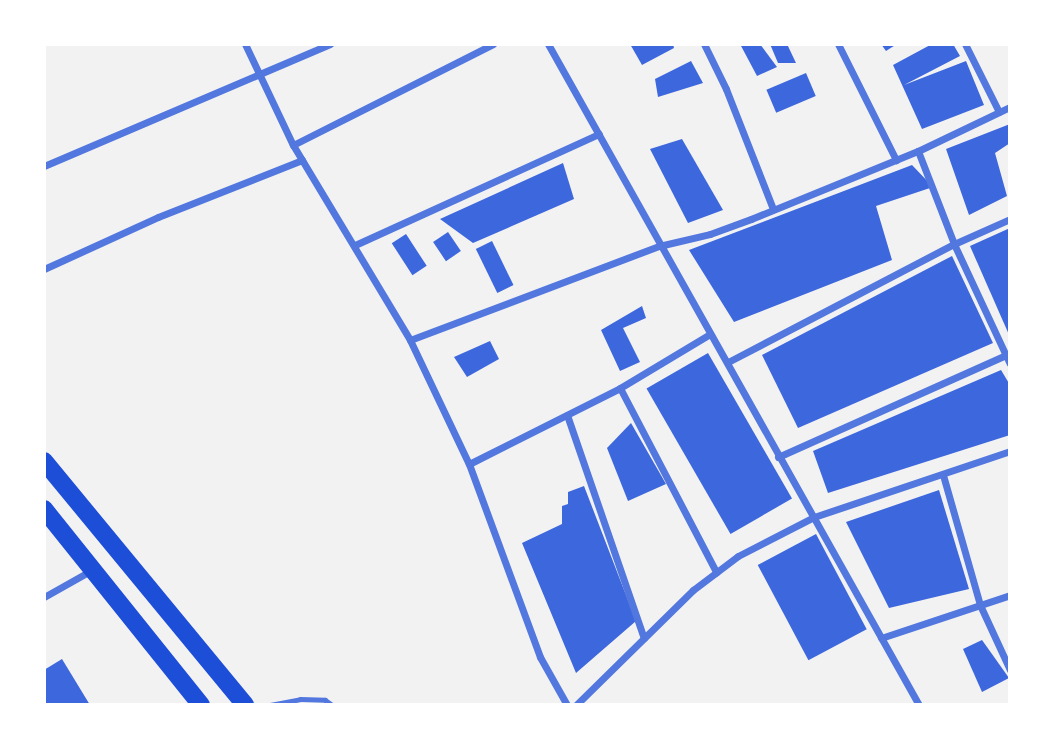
<!DOCTYPE html>
<style>
body{margin:0}
#map{position:relative;width:1054px;height:749px;overflow:hidden;background:#f2f2f2;font-family:Signika,sans-serif}
div>[style]{position:absolute}
.building>*{inset:0;background:#3d67dc;transform-origin:0 0}
.service>*{height:5px;margin:-2.5px;padding:0 2.5px;transform-origin:2.5px;border-radius:2.5px;background:#5277de}
.minor>*{height:7px;margin:-3.5px;padding:0 3.5px;transform-origin:3.5px;border-radius:3.5px;background:#5277de}
.trunk>*{height:18px;margin:-9px;padding:0 9px;transform-origin:9px;border-radius:9px;background:#1d4ed8}
span{translate:-50% -50%;white-space:nowrap;text-align:center;line-height:1.15;-webkit-text-stroke:6px #fff;paint-order:stroke}
.frame{position:absolute;inset:0;border:46px solid #fff;pointer-events:none}
</style>
<div id="map">
<div class="building">
<i style="clip-path:polygon(630px 44px,673px 44px,674px 48px,642px 65px)"></i>
<i style="clip-path:polygon(740px 44px,760px 44px,777px 67px,757px 76px)"></i>
<i style="clip-path:polygon(770px 44px,787px 44px,796px 63px,778px 63px)"></i>
<i style="clip-path:polygon(881px 44px,897px 44px,886px 51px)"></i>
<i style="clip-path:polygon(932px 44px,953px 44px,960px 56px,904px 85px,966px 61px,984px 105px,922px 129px,893px 65px)"></i>
<i style="clip-path:polygon(691px 61px,703px 83px,658px 97px,655px 79px)"></i>
<i style="left:806px;top:73px;width:25px;height:43px;rotate:67deg"></i>
<i style="clip-path:polygon(1010px 124px,1010px 143px,995px 153px,1007px 196px,969px 215px,946px 149px)"></i>
<i style="clip-path:polygon(682px 139px,723px 210px,688px 223px,650px 149px)"></i>
<i style="clip-path:polygon(563px 163px,574px 199px,473px 243px,440px 219px)"></i>
<i style="clip-path:polygon(912px 165px,933px 187px,876px 206px,892px 260px,734px 322px,689px 250px)"></i>
<i style="clip-path:polygon(1010px 228px,1010px 337px,970px 246px)"></i>
<i style="left:448px;top:232px;width:23px;height:18px;rotate:56deg"></i>
<i style="left:406px;top:234px;width:38px;height:17px;rotate:57deg"></i>
<i style="left:492px;top:241px;width:49px;height:18px;rotate:64deg"></i>
<i style="clip-path:polygon(952px 256px,993px 343px,798px 428px,762px 355px)"></i>
<i style="clip-path:polygon(642px 306px,646px 318px,623px 328px,640px 362px,620px 371px,601px 330px)"></i>
<i style="clip-path:polygon(490px 341px,499px 359px,467px 377px,454px 357px)"></i>
<i style="left:708px;top:353px;width:168px;height:71px;rotate:60deg"></i>
<i style="clip-path:polygon(1001px 370px,1010px 385px,1010px 435px,828px 493px,813px 451px)"></i>
<i style="clip-path:polygon(631px 423px,666px 484px,628px 501px,607px 448px)"></i>
<i style="clip-path:polygon(584px 486px,636px 621px,576px 673px,522px 543px,562px 524px,562px 506px,568px 504px,568px 492px)"></i>
<i style="clip-path:polygon(939px 490px,969px 589px,889px 608px,846px 522px)"></i>
<i style="left:816px;top:534px;width:108px;height:66px;rotate:62deg"></i>
<i style="clip-path:polygon(982px 640px,1009px 678px,982px 692px,963px 649px)"></i>
<i style="clip-path:polygon(62px 659px,90px 705px,44px 705px,44px 670px)"></i>
</div>
<div class="service">
<i style="left:270px;top:705px;width:31px;rotate:-11deg"></i>
<i style="left:300px;top:699px;width:25px;rotate:2deg"></i>
<i style="left:325px;top:700px;width:9px;rotate:36deg"></i>
</div>
<div class="minor">
<i style="left:245px;top:44px;width:112px;rotate:64.6deg"></i>
<i style="left:293px;top:145px;width:227px;rotate:59deg"></i>
<i style="left:410px;top:340px;width:137px;rotate:64.6deg"></i>
<i style="left:469px;top:464px;width:206px;rotate:69.8deg"></i>
<i style="left:540px;top:657px;width:55px;rotate:60.6deg"></i>
<i style="left:548px;top:44px;width:758px;rotate:60.7deg"></i>
<i style="left:704px;top:44px;width:50px;rotate:63.9deg"></i>
<i style="left:726px;top:89px;width:129px;rotate:68.6deg"></i>
<i style="left:838px;top:44px;width:130px;rotate:63.4deg"></i>
<i style="left:965px;top:44px;width:76px;rotate:63.4deg"></i>
<i style="left:293px;top:145px;width:224px;rotate:-26.8deg"></i>
<i style="left:918px;top:151px;width:100px;rotate:68.8deg"></i>
<i style="left:954px;top:244px;width:132px;rotate:65deg"></i>
<i style="left:44px;top:166px;width:311px;rotate:-23.1deg"></i>
<i style="left:355px;top:245px;width:268px;rotate:-24.5deg"></i>
<i style="left:44px;top:269px;width:125px;rotate:-24.5deg"></i>
<i style="left:158px;top:217px;width:155px;rotate:-21.6deg"></i>
<i style="left:410px;top:340px;width:266px;rotate:-20.7deg"></i>
<i style="left:659px;top:246px;width:52px;rotate:-13.2deg"></i>
<i style="left:710px;top:234px;width:44px;rotate:-20.1deg"></i>
<i style="left:751px;top:219px;width:180px;rotate:-22.2deg"></i>
<i style="left:918px;top:151px;width:102px;rotate:-25.6deg"></i>
<i style="left:728px;top:362px;width:255px;rotate:-27.6deg"></i>
<i style="left:954px;top:244px;width:61px;rotate:-24.1deg"></i>
<i style="left:620px;top:388px;width:208px;rotate:62.4deg"></i>
<i style="left:567px;top:415px;width:236px;rotate:71deg"></i>
<i style="left:778px;top:457px;width:254px;rotate:-24.1deg"></i>
<i style="left:469px;top:464px;width:169px;rotate:-26.7deg"></i>
<i style="left:620px;top:388px;width:105px;rotate:-31deg"></i>
<i style="left:943px;top:475px;width:135px;rotate:74.1deg"></i>
<i style="left:980px;top:605px;width:72px;rotate:65.2deg"></i>
<i style="left:44px;top:597px;width:55px;rotate:-29.4deg"></i>
<i style="left:881px;top:638px;width:136px;rotate:-18.4deg"></i>
<i style="left:576px;top:705px;width:164px;rotate:-44.5deg"></i>
<i style="left:693px;top:590px;width:56px;rotate:-37.1deg"></i>
<i style="left:738px;top:556px;width:85px;rotate:-27.2deg"></i>
<i style="left:814px;top:517px;width:207px;rotate:-18.6deg"></i>
</div>
<div class="trunk">
<i style="left:44px;top:461px;width:316px;rotate:50.5deg"></i>
<i style="left:44px;top:509px;width:251px;rotate:51.3deg"></i>
</div>
<div class="frame"></div>
</div>
